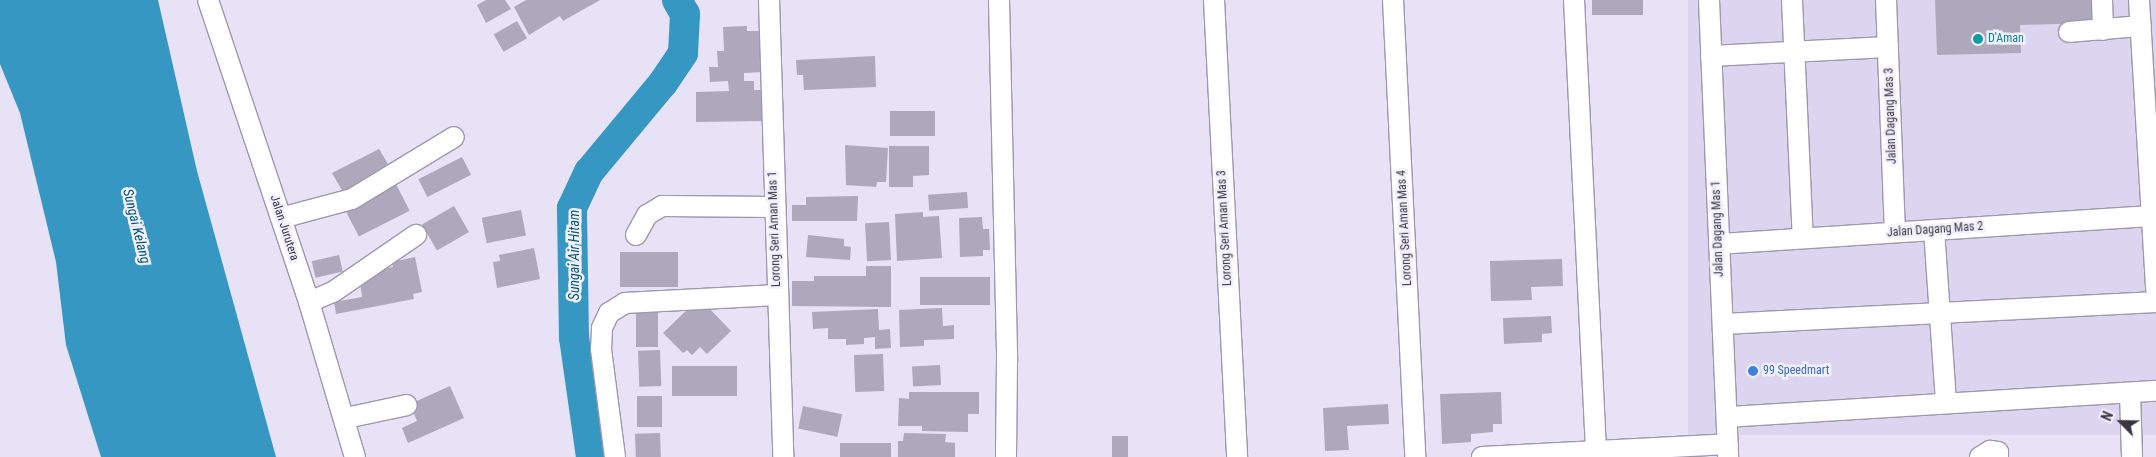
<!DOCTYPE html>
<style>
body{margin:0}
#map{position:relative;width:2156px;height:457px;overflow:hidden;background:#e7e2f6;font-family:"Roboto Condensed",sans-serif}
div>[style]{position:absolute}
.built>*{inset:0;background:#dcd5f0;transform-origin:0 0}
.water>*{inset:0;background:#3698c2}
.river>*{height:30px;margin:-15px;padding:0 15px;transform-origin:15px;border-radius:15px;background:#3698c2}
.building>*{inset:0;background:#ada8bb;transform-origin:0 0}
.roads{filter:drop-shadow(1px 0 #9d98ab) drop-shadow(-1px 0 #9d98ab) drop-shadow(0 1px #9d98ab) drop-shadow(0 -1px #9d98ab)}
.minor>*{height:20px;margin:-10px;padding:0 10px;transform-origin:10px;border-radius:10px;background:#fff}
.dots>*{width:14px;height:14px;translate:-50% -50%;box-sizing:border-box;border:2px solid #f3f0fd;border-radius:50%}
span{translate:-50% -50%;white-space:nowrap;text-align:center;line-height:1.15;-webkit-text-stroke:5px #f3f0fd;paint-order:stroke}
.culture-label{font-size:12px;color:#0d838f}
.left{translate:0 -50%;text-align:left}
.street-label{font-size:12px;color:#38363e}
.shop-label{font-size:12px;color:#366cbe}
.water-label{font-size:14px;color:#025572;font-style:italic}
.north{position:absolute;left:2096px;top:397px;width:50px;height:50px;-webkit-text-stroke:4px #f3f0fd;paint-order:stroke;rotate:293deg;font-size:14px;font-weight:700;line-height:20px;text-align:center;color:#38363e}
.north::after{content:'';display:block;margin:auto;width:18px;height:22px;background:#38363e;clip-path:polygon(50% 0,100% 100%,50% 72%,0 100%)}
</style>
<div id="map">
<div class="built">
<i style="left:1688px;top:0;width:468px;height:435px"></i>
</div>
<div class="water">
<i style="clip-path:polygon(0 0,158px 0,197px 171px,276px 457px,101px 457px,66px 345px,56px 262px,20px 113px,0 64px)"></i>
</div>
<div class="river">
<i style="left:591px;top:457px;width:120px;rotate:-98.1deg"></i>
<i style="left:574px;top:338px;width:130px;rotate:-90.9deg"></i>
<i style="left:572px;top:208px;width:40px;rotate:-65deg"></i>
<i style="left:589px;top:172px;width:116px;rotate:-50.3deg"></i>
<i style="left:663px;top:83px;width:36px;rotate:-56deg"></i>
<i style="left:683px;top:53px;width:39px;rotate:-87deg"></i>
<i style="left:685px;top:14px;width:16px;rotate:-120deg"></i>
</div>
<div class="building">
<i style="clip-path:polygon(486px 0,505px 0,511px 9px,486px 23px,477px 5px)"></i>
<i style="clip-path:polygon(526px 0,600px 0,563px 21px,560px 16px,529px 35px,514px 7px)"></i>
<i style="left:1592px;top:0;width:51px;height:15px"></i>
<i style="clip-path:polygon(1935px 0,2091px 0,2092px 23px,2020px 25px,2021px 53px,1937px 55px)"></i>
<i style="left:517px;top:21px;width:20px;height:27px;rotate:60deg"></i>
<i style="clip-path:polygon(747px 26px,747px 31px,763px 31px,764px 72px,744px 73px,744px 81px,754px 81px,754px 90px,761px 90px,762px 121px,696px 122px,696px 92px,729px 91px,728px 81px,710px 82px,709px 67px,718px 67px,717px 51px,724px 51px,723px 27px)"></i>
<i style="clip-path:polygon(875px 56px,876px 87px,804px 90px,803px 75px,797px 75px,796px 60px)"></i>
<i style="left:935px;top:111px;width:25px;height:45px;rotate:90deg"></i>
<i style="clip-path:polygon(845px 145px,888px 148px,886px 182px,877px 182px,876px 187px,846px 185px)"></i>
<i style="clip-path:polygon(889px 146px,929px 146px,929px 175px,913px 176px,913px 187px,889px 187px)"></i>
<i style="clip-path:polygon(379px 149px,388px 164px,343px 192px,332px 173px)"></i>
<i style="left:462px;top:157px;width:20px;height:49px;rotate:63deg"></i>
<i style="left:396px;top:184px;width:30px;height:57px;rotate:63deg"></i>
<i style="left:967px;top:192px;width:16px;height:39px;rotate:86deg"></i>
<i style="clip-path:polygon(858px 196px,857px 221px,792px 221px,792px 205px,806px 205px,806px 197px)"></i>
<i style="left:454px;top:206px;width:30px;height:37px;rotate:60deg"></i>
<i style="left:521px;top:210px;width:26px;height:40px;rotate:79deg"></i>
<i style="clip-path:polygon(923px 212px,923px 217px,939px 216px,942px 258px,897px 261px,895px 214px)"></i>
<i style="clip-path:polygon(982px 217px,983px 229px,989px 229px,990px 250px,983px 250px,983px 256px,960px 257px,959px 218px)"></i>
<i style="left:889px;top:222px;width:38px;height:24px;rotate:87deg"></i>
<i style="clip-path:polygon(808px 235px,844px 239px,844px 246px,851px 247px,850px 260px,806px 257px)"></i>
<i style="clip-path:polygon(534px 248px,540px 279px,497px 288px,493px 262px,500px 261px,499px 255px)"></i>
<i style="left:678px;top:252px;width:35px;height:58px;rotate:90deg"></i>
<i style="left:339px;top:255px;width:17px;height:28px;rotate:77deg"></i>
<i style="clip-path:polygon(415px 257px,422px 292px,413px 294px,414px 299px,336px 314px,334px 302px,362px 297px,360px 282px,368px 281px,366px 272px,393px 267px,392px 262px)"></i>
<i style="clip-path:polygon(1562px 259px,1563px 286px,1531px 287px,1532px 300px,1491px 301px,1490px 261px)"></i>
<i style="clip-path:polygon(866px 266px,891px 266px,891px 307px,792px 306px,792px 281px,814px 281px,814px 276px,866px 276px)"></i>
<i style="left:990px;top:277px;width:28px;height:70px;rotate:90deg"></i>
<i style="clip-path:polygon(693px 304px,706px 305px,731px 331px,707px 354px,700px 347px,692px 355px,687px 350px,683px 353px,663px 333px)"></i>
<i style="left:636px;top:308px;width:22px;height:39px"></i>
<i style="clip-path:polygon(942px 308px,943px 326px,954px 325px,954px 339px,924px 340px,924px 346px,900px 347px,899px 310px)"></i>
<i style="clip-path:polygon(878px 309px,879px 330px,890px 329px,891px 348px,875px 349px,875px 337px,864px 338px,864px 344px,846px 345px,846px 339px,828px 339px,828px 328px,813px 329px,812px 312px)"></i>
<i style="clip-path:polygon(1551px 316px,1552px 333px,1542px 334px,1542px 342px,1504px 344px,1503px 318px)"></i>
<i style="left:660px;top:350px;width:36px;height:22px;rotate:88deg"></i>
<i style="left:883px;top:354px;width:37px;height:29px;rotate:88deg"></i>
<i style="left:940px;top:365px;width:20px;height:28px;rotate:87deg"></i>
<i style="left:672px;top:366px;width:65px;height:30px"></i>
<i style="clip-path:polygon(450px 386px,464px 418px,408px 443px,402px 428px,417px 421px,410px 404px)"></i>
<i style="clip-path:polygon(909px 392px,979px 392px,979px 414px,968px 414px,968px 432px,922px 431px,922px 426px,898px 426px,899px 398px,909px 399px)"></i>
<i style="clip-path:polygon(1501px 392px,1502px 424px,1493px 424px,1493px 432px,1471px 434px,1471px 442px,1442px 444px,1440px 394px)"></i>
<i style="left:637px;top:396px;width:25px;height:31px"></i>
<i style="clip-path:polygon(1388px 404px,1389px 424px,1347px 426px,1349px 450px,1325px 451px,1323px 408px)"></i>
<i style="left:803px;top:406px;width:40px;height:23px;rotate:12deg"></i>
<i style="left:660px;top:433px;width:24px;height:25px;rotate:88deg"></i>
<i style="clip-path:polygon(904px 433px,946px 434px,945px 442px,955px 443px,955px 457px,898px 457px,898px 441px,903px 441px)"></i>
<i style="left:1112px;top:436px;width:16px;height:21px"></i>
<i style="left:840px;top:443px;width:51px;height:14px"></i>
</div>
<div class="roads">
<div class="minor">
<i style="left:208px;top:0;width:318px;rotate:71.5deg"></i>
<i style="left:309px;top:302px;width:162px;rotate:73.5deg"></i>
<i style="left:769px;top:0;width:457px;rotate:88.2deg"></i>
<i style="left:999px;top:0;width:361px;rotate:88.7deg"></i>
<i style="left:1007px;top:361px;width:96px;rotate:90.6deg"></i>
<i style="left:1214px;top:0;width:458px;rotate:87.1deg"></i>
<i style="left:1393px;top:0;width:458px;rotate:87.2deg"></i>
<i style="left:1574px;top:0;width:458px;rotate:87.2deg"></i>
<i style="left:1709px;top:0;width:457px;rotate:87.6deg"></i>
<i style="left:1792px;top:0;width:238px;rotate:87.4deg"></i>
<i style="left:1886px;top:0;width:232px;rotate:87.8deg"></i>
<i style="left:2102px;top:0;width:30px;rotate:88deg"></i>
<i style="left:2139px;top:0;width:290px;rotate:86.6deg"></i>
<i style="left:2069px;top:32px;width:72px;rotate:-4.8deg"></i>
<i style="left:1711px;top:56px;width:177px;rotate:-2.9deg"></i>
<i style="left:281px;top:218px;width:73px;rotate:-15deg"></i>
<i style="left:352px;top:199px;width:119px;rotate:-31.3deg"></i>
<i style="left:1934px;top:230px;width:173px;rotate:86deg"></i>
<i style="left:636px;top:235px;width:23px;rotate:-61deg"></i>
<i style="left:647px;top:215px;width:17px;rotate:-31deg"></i>
<i style="left:662px;top:206px;width:113px;rotate:0.5deg"></i>
<i style="left:1719px;top:244px;width:434px;rotate:-3.7deg"></i>
<i style="left:309px;top:302px;width:26px;rotate:-23deg"></i>
<i style="left:333px;top:292px;width:101px;rotate:-34.5deg"></i>
<i style="left:1723px;top:324px;width:434px;rotate:-2.9deg"></i>
<i style="left:2130px;top:393px;width:64px;rotate:88.2deg"></i>
<i style="left:1727px;top:417px;width:430px;rotate:-3.5deg"></i>
<i style="left:346px;top:418px;width:62px;rotate:-12deg"></i>
<i style="left:615px;top:457px;width:109px;rotate:-97.4deg"></i>
<i style="left:601px;top:349px;width:21px;rotate:-87deg"></i>
<i style="left:602px;top:328px;width:17px;rotate:-65deg"></i>
<i style="left:609px;top:313px;width:19px;rotate:-32deg"></i>
<i style="left:625px;top:303px;width:152px;rotate:-3deg"></i>
<i style="left:1482px;top:457px;width:246px;rotate:-3deg"></i>
<i style="left:1980px;top:457px;width:12px;rotate:-31deg"></i>
<i style="left:1990px;top:451px;width:8px;rotate:7deg"></i>
<i style="left:1998px;top:452px;width:5px;rotate:90deg"></i>
</div>
</div>
<div class="dots">
<i style="left:1978px;top:39px;background:#0f9aa8"></i>
<i style="left:1753px;top:371px;background:#3f7fe0"></i>
</div>
<div class="culture-label">
<span class="left" style="left:1988px;top:39px">D'Aman</span>
</div>
<div class="street-label">
<span style="left:1891px;top:116px;rotate:-92deg">Jalan Dagang Mas 3</span>
<span style="left:284px;top:228px;rotate:72deg">Jalan Jurutera</span>
<span style="left:1225px;top:228px;rotate:-93deg">Lorong Seri Aman Mas 3</span>
<span style="left:1405px;top:228px;rotate:-93deg">Lorong Seri Aman Mas 4</span>
<span style="left:775px;top:229px;rotate:-92deg">Lorong Seri Aman Mas 1</span>
<span style="left:1718px;top:229px;rotate:-92deg">Jalan Dagang Mas 1</span>
<span style="left:1935px;top:230px;rotate:-4deg">Jalan Dagang Mas 2</span>
</div>
<div class="shop-label">
<span class="left" style="left:1763px;top:371px">99 Speedmart</span>
</div>
<div class="water-label">
<span style="left:137px;top:226px;rotate:76deg">Sungai Kelang</span>
<span style="left:574px;top:255px;rotate:-90deg">Sungai Air Hitam</span>
</div>
<div class="north">N</div>
</div>
